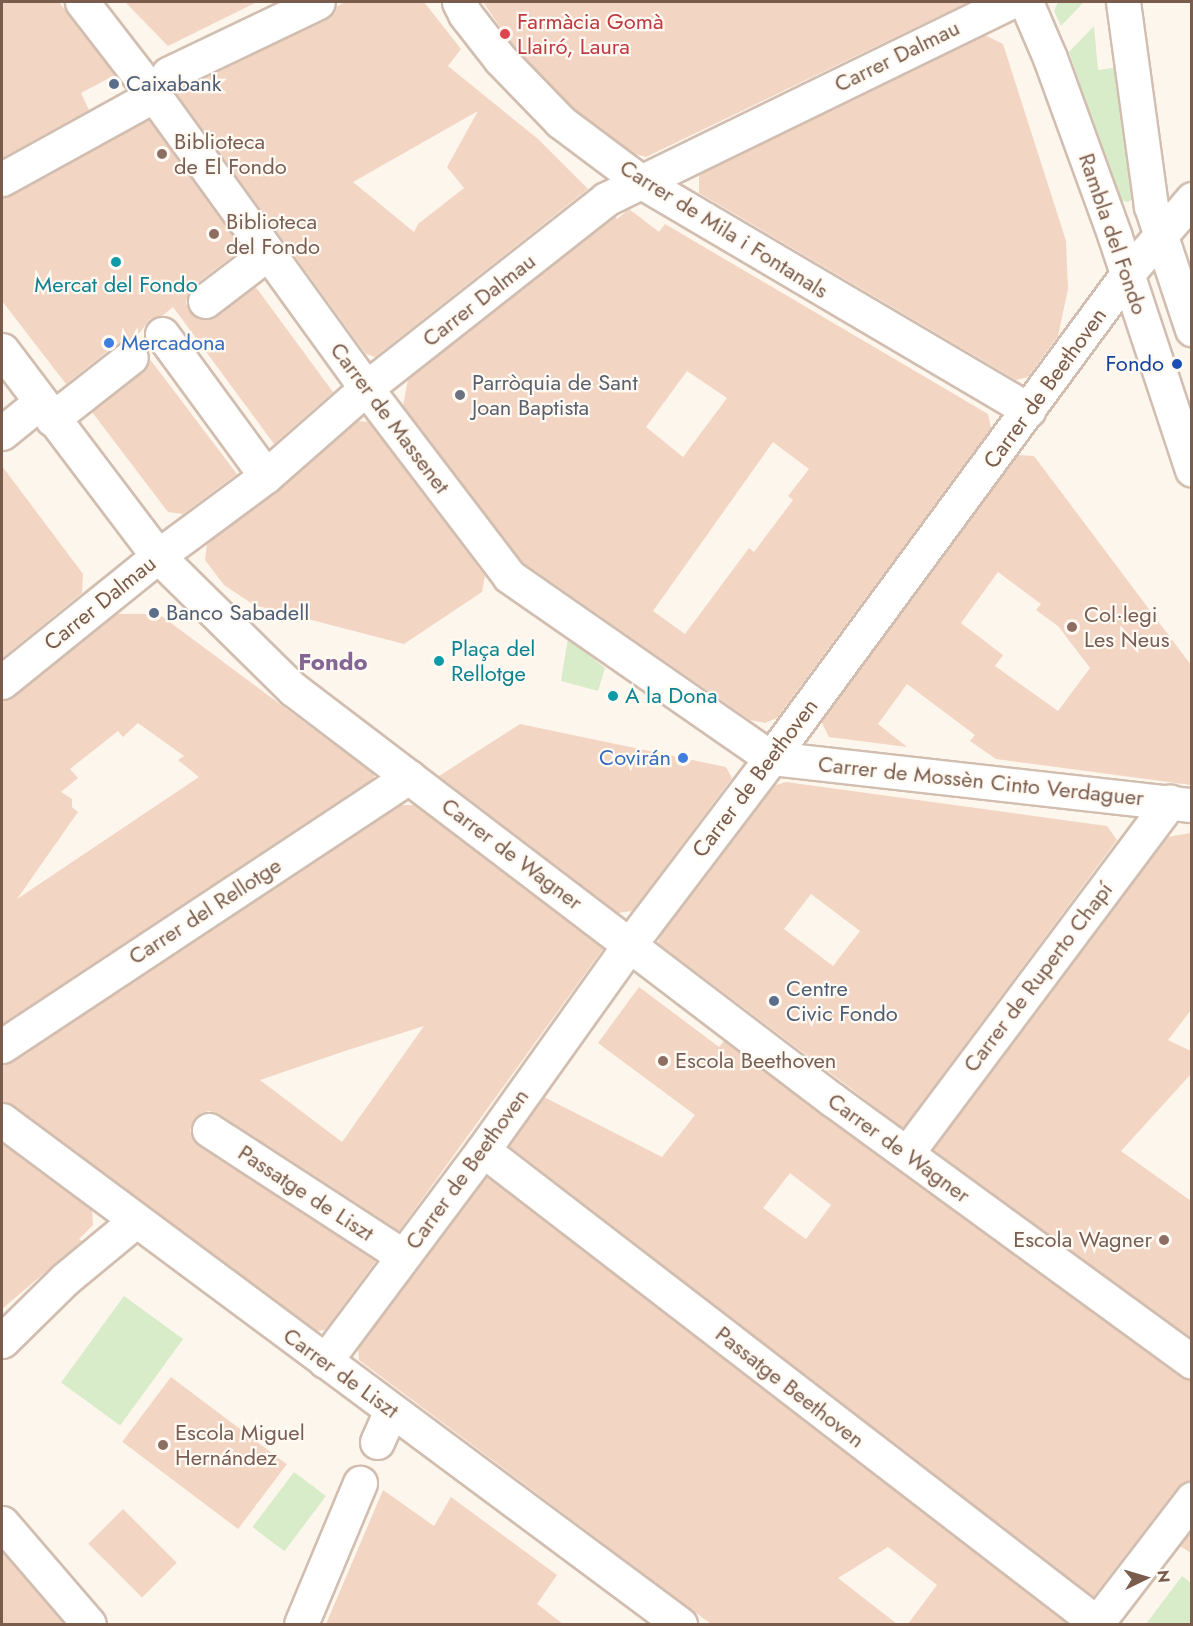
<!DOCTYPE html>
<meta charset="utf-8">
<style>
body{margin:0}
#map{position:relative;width:1193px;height:1626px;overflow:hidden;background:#fdf6ec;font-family:Jost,sans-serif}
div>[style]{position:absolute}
.green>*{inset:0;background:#d8ecc9;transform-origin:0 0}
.building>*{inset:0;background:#f3d5c3;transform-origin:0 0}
.roads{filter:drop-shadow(2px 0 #d1beb0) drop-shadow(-2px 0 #d1beb0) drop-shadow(0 2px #d1beb0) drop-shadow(0 -2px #d1beb0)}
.minor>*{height:33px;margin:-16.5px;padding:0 16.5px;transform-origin:16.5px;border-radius:16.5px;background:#fff}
.dots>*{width:16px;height:16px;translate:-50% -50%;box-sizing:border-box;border:3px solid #fffaf3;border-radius:50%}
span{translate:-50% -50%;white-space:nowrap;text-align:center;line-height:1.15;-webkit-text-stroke:4.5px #fffaf3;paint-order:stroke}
.health-label{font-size:22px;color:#be3a42}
.left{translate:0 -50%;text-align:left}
.street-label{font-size:22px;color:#7a5c4d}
.service-label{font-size:22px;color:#4e5e75}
.education-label{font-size:22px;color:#785e54}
.right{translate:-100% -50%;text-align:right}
.culture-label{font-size:22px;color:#0d838f}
.shop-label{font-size:22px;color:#366cbe}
.transit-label{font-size:22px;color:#164399}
.worship-label{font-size:22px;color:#5b616d}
.neighbourhood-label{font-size:24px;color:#846695;font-weight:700}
.frame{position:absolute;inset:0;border:3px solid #7a5c4d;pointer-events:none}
.north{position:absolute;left:1115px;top:1548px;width:60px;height:60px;-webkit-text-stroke:4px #fffaf3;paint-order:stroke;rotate:85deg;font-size:16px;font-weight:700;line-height:24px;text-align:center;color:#7a5c4d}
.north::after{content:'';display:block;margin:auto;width:21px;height:27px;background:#7a5c4d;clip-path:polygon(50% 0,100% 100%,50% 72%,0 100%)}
</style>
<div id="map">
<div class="green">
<i style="clip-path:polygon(1058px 2px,1084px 2px,1061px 26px,1054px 11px)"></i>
<i style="clip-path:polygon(1094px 26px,1098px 70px,1119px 67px,1134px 199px,1127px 202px,1119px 200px,1069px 52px)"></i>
<i style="clip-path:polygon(568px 638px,605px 668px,598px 691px,561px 681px)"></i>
<i style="left:124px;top:1296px;width:73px;height:107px;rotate:36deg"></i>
<i style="left:294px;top:1472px;width:40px;height:69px;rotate:37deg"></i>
<i style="clip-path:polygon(1182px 1576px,1191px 1583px,1191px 1624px,1146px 1624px)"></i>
</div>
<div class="building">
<i style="clip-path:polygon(2px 2px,59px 2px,115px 75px,81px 93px,89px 110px,2px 158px)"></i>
<i style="clip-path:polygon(125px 2px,257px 2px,168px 46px)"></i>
<i style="clip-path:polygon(evenodd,345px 2px,424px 2px,461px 49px,448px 66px,538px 139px,588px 189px,375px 357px,366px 354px,176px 93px,326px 19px,336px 7px,345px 2px,478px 111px,447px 167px,464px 188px,418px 224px,414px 232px,353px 182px,478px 111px)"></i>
<i style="clip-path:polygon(483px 2px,968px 2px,646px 157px,635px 154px,573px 108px,514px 47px)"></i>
<i style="clip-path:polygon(985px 35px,1003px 44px,1066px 241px,1068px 289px,1058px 336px,1028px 377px,1016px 380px,699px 193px,699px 174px)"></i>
<i style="clip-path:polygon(149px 119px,242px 249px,193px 286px,188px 294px,186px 303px,190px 312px,198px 318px,208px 319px,255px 286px,333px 392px,274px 444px,173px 307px,162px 316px,150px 319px,135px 339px,119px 342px,66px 384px,2px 301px,2px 198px,11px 195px)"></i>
<i style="clip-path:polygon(evenodd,629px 209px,659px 232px,665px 224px,988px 414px,991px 428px,777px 718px,765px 723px,750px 720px,522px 562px,403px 406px,408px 379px,615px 216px,617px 219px,629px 209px,687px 371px,727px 398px,683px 457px,646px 427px,687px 371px,629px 209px,773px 442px,809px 469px,788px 496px,793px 500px,754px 552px,749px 548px,685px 634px,653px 611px,773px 442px)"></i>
<i style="clip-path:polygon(149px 358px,237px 474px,183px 514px,168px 512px,92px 412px,143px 372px)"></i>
<i style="clip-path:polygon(357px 421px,369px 422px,485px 576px,482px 592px,404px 644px,254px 605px,224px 585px,205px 560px,207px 543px,278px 490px)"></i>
<i style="clip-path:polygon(evenodd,1017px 455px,1034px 456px,1191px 665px,1191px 785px,996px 759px,970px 741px,975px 735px,907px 684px,878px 724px,907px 747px,829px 737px,821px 721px,1017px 455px,998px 572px,1041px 604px,1036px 610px,1058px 626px,1090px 668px,1058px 711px,995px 666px,1003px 655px,961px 623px,998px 572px)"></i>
<i style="clip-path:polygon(2px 466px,83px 574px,82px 593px,2px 658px)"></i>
<i style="clip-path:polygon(evenodd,116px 614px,159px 614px,374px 774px,374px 778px,2px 1024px,2px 700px,14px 697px,116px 614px,138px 723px,184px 756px,178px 760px,199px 777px,17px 899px,78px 812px,72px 807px,72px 799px,61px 792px,78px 778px,70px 769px,118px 731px,123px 737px,138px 723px)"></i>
<i style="clip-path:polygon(520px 724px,726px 767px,732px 778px,632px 911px,618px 913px,439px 776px)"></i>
<i style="clip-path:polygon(evenodd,786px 782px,1107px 826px,1117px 840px,903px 1128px,658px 943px,660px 936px,773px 786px,786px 782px,811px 894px,860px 931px,833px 966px,784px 929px,811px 894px)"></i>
<i style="clip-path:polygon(evenodd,400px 805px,415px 805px,603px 949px,399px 1231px,219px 1114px,209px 1111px,201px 1113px,194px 1119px,190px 1130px,193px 1139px,199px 1146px,376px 1261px,325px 1330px,317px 1331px,13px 1105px,2px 1102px,2px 1064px,12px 1062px,400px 805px,424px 1026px,342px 1142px,260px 1080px,348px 1050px,424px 1026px)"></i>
<i style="clip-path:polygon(1191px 833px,1191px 1010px,1168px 1040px,1191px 1051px,1191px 1074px,1121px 1151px,1191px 1201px,1191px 1338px,933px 1150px,1167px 837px)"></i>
<i style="clip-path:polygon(evenodd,639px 987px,719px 1047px,724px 1041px,1181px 1377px,1191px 1380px,1191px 1481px,1177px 1488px,1093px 1597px,509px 1146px,544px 1097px,662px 1157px,695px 1115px,598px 1043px,639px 987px,790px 1173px,831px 1205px,806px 1239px,763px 1208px,790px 1173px)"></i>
<i style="clip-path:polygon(2px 1143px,92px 1210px,93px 1225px,79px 1239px,82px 1241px,2px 1309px)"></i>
<i style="clip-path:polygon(487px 1176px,1068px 1624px,908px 1624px,937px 1585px,888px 1547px,838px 1578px,897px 1624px,711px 1624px,359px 1360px,358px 1348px)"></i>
<i style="left:171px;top:1377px;width:145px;height:81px;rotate:37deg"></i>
<i style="clip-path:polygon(383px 1490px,434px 1526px,451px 1497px,557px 1575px,537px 1604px,563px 1624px,326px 1624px)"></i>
<i style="left:123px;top:1509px;width:76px;height:49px;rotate:45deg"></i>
<i style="clip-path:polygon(1191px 1530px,1191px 1553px,1180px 1546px)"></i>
<i style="clip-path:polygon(2px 1551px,65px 1624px,2px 1624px)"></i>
</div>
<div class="roads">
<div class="minor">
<i style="left:82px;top:2px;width:118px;rotate:52.3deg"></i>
<i style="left:154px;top:95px;width:362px;rotate:54.1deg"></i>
<i style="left:366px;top:388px;width:236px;rotate:52.7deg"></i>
<i style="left:509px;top:576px;width:319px;rotate:34.8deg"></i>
<i style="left:771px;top:758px;width:424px;rotate:6.4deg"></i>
<i style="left:459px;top:2px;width:13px;rotate:63deg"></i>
<i style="left:465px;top:14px;width:57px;rotate:52.1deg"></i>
<i style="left:500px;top:59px;width:88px;rotate:45.9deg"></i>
<i style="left:561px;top:122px;width:99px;rotate:36.8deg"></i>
<i style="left:640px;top:181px;width:451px;rotate:30.5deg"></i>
<i style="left:1026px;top:2px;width:61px;rotate:66.8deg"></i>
<i style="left:1050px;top:58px;width:190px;rotate:70deg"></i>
<i style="left:1115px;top:237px;width:245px;rotate:71.7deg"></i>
<i style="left:1123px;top:2px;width:206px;rotate:82.2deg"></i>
<i style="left:1151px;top:206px;width:130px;rotate:71.6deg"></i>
<i style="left:168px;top:74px;width:166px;rotate:-25.6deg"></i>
<i style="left:2px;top:179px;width:174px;rotate:-28.9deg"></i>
<i style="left:205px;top:301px;width:79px;rotate:-37.3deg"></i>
<i style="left:162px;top:334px;width:176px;rotate:53.8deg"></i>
<i style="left:2px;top:350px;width:258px;rotate:52.9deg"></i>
<i style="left:158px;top:556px;width:190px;rotate:44.6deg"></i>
<i style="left:293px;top:689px;width:679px;rotate:37.28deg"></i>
<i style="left:833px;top:1100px;width:444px;rotate:36.1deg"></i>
<i style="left:52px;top:419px;width:100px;rotate:-38.1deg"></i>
<i style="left:2px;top:433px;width:48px;rotate:-39deg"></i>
<i style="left:2px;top:682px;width:201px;rotate:-38.9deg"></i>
<i style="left:158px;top:556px;width:134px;rotate:-36.5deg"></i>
<i style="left:266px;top:476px;width:133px;rotate:-41.3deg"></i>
<i style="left:366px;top:388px;width:305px;rotate:-38.2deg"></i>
<i style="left:606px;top:199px;width:449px;rotate:-26deg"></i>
<i style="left:2px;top:1046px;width:488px;rotate:-33.5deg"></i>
<i style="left:2px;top:1120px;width:845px;rotate:36.63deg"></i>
<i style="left:209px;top:1130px;width:231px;rotate:33deg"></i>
<i style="left:483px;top:1150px;width:775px;rotate:37.61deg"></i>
<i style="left:907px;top:1153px;width:439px;rotate:-53.2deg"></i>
<i style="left:2px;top:1341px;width:88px;rotate:-44.5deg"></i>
<i style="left:65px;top:1279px;width:91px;rotate:-39.6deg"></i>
<i style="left:325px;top:1361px;width:264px;rotate:-53.2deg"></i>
<i style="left:483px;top:1150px;width:253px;rotate:-54.5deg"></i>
<i style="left:630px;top:944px;width:233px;rotate:-52.8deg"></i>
<i style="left:771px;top:758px;width:602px;rotate:-53.64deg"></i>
<i style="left:1128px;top:273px;width:98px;rotate:-49.1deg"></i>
<i style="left:377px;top:1442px;width:35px;rotate:-66deg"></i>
<i style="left:2px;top:1523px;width:133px;rotate:49.3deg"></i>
<i style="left:301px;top:1624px;width:153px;rotate:-67.3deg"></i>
<i style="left:1096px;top:1624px;width:158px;rotate:-52.5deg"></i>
</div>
</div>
<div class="dots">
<i style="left:505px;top:34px;background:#e0444e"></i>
<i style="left:114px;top:84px;background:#5c6f8a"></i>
<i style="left:162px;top:154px;background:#8d6e63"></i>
<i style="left:214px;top:234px;background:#8d6e63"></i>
<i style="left:116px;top:262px;background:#0f9aa8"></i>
<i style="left:109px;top:343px;background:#3f7fe0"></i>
<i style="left:1177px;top:364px;background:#1a4fb4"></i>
<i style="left:460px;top:395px;background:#6b7280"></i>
<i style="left:154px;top:613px;background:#5c6f8a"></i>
<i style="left:1072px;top:627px;background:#8d6e63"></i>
<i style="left:439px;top:661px;background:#0f9aa8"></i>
<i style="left:613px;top:696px;background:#0f9aa8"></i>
<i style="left:683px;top:758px;background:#3f7fe0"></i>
<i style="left:774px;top:1001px;background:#5c6f8a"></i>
<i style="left:663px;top:1061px;background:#8d6e63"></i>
<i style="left:1164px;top:1240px;background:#8d6e63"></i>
<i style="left:163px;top:1445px;background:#8d6e63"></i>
</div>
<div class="health-label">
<span class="left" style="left:517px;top:34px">Farmàcia Gomà<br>Llairó, Laura</span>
</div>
<div class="street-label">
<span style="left:897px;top:56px;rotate:-26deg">Carrer Dalmau</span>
<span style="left:724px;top:229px;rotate:32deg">Carrer de Mila i Fontanals</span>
<span style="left:1113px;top:234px;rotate:71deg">Rambla del Fondo</span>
<span style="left:479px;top:300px;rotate:-38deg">Carrer Dalmau</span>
<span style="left:1045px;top:388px;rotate:-54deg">Carrer de Beethoven</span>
<span style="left:390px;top:418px;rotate:53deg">Carrer de Massenet</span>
<span style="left:100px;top:603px;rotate:-39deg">Carrer Dalmau</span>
<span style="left:755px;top:778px;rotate:-53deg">Carrer de Beethoven</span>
<span style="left:981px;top:781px;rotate:6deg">Carrer de Mossèn Cinto Verdaguer</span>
<span style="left:512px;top:854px;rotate:37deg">Carrer de Wagner</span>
<span style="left:205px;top:911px;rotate:-33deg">Carrer del Rellotge</span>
<span style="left:1038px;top:977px;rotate:-53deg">Carrer de Ruperto Chapí</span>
<span style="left:899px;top:1148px;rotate:36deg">Carrer de Wagner</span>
<span style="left:467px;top:1169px;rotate:-54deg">Carrer de Beethoven</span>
<span style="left:306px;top:1193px;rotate:33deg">Passatge de Liszt</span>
<span style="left:341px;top:1373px;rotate:36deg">Carrer de Liszt</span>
<span style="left:790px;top:1387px;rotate:38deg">Passatge Beethoven</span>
</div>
<div class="service-label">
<span class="left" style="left:126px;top:84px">Caixabank</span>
<span class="left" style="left:166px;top:613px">Banco Sabadell</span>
<span class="left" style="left:786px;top:1001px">Centre<br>Civic Fondo</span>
</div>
<div class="education-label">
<span class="left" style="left:174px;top:154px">Biblioteca<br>de El Fondo</span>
<span class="left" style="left:226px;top:234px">Biblioteca<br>del Fondo</span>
<span class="left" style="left:1084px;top:627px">Col·legi<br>Les Neus</span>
<span class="left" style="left:675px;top:1061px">Escola Beethoven</span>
<span class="right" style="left:1152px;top:1240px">Escola Wagner</span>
<span class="left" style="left:175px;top:1445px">Escola Miguel<br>Hernández</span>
</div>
<div class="culture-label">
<span style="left:116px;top:285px">Mercat del Fondo</span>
<span class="left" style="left:451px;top:661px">Plaça del<br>Rellotge</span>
<span class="left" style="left:625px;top:696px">A la Dona</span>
</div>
<div class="shop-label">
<span class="left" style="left:121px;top:343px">Mercadona</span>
<span class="right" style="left:671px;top:758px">Covirán</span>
</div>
<div class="transit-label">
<span class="right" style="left:1164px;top:364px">Fondo</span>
</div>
<div class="worship-label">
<span class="left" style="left:472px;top:395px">Parròquia de Sant<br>Joan Baptista</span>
</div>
<div class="neighbourhood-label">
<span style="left:333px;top:662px">Fondo</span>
</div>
<div class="frame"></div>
<div class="north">N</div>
</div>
